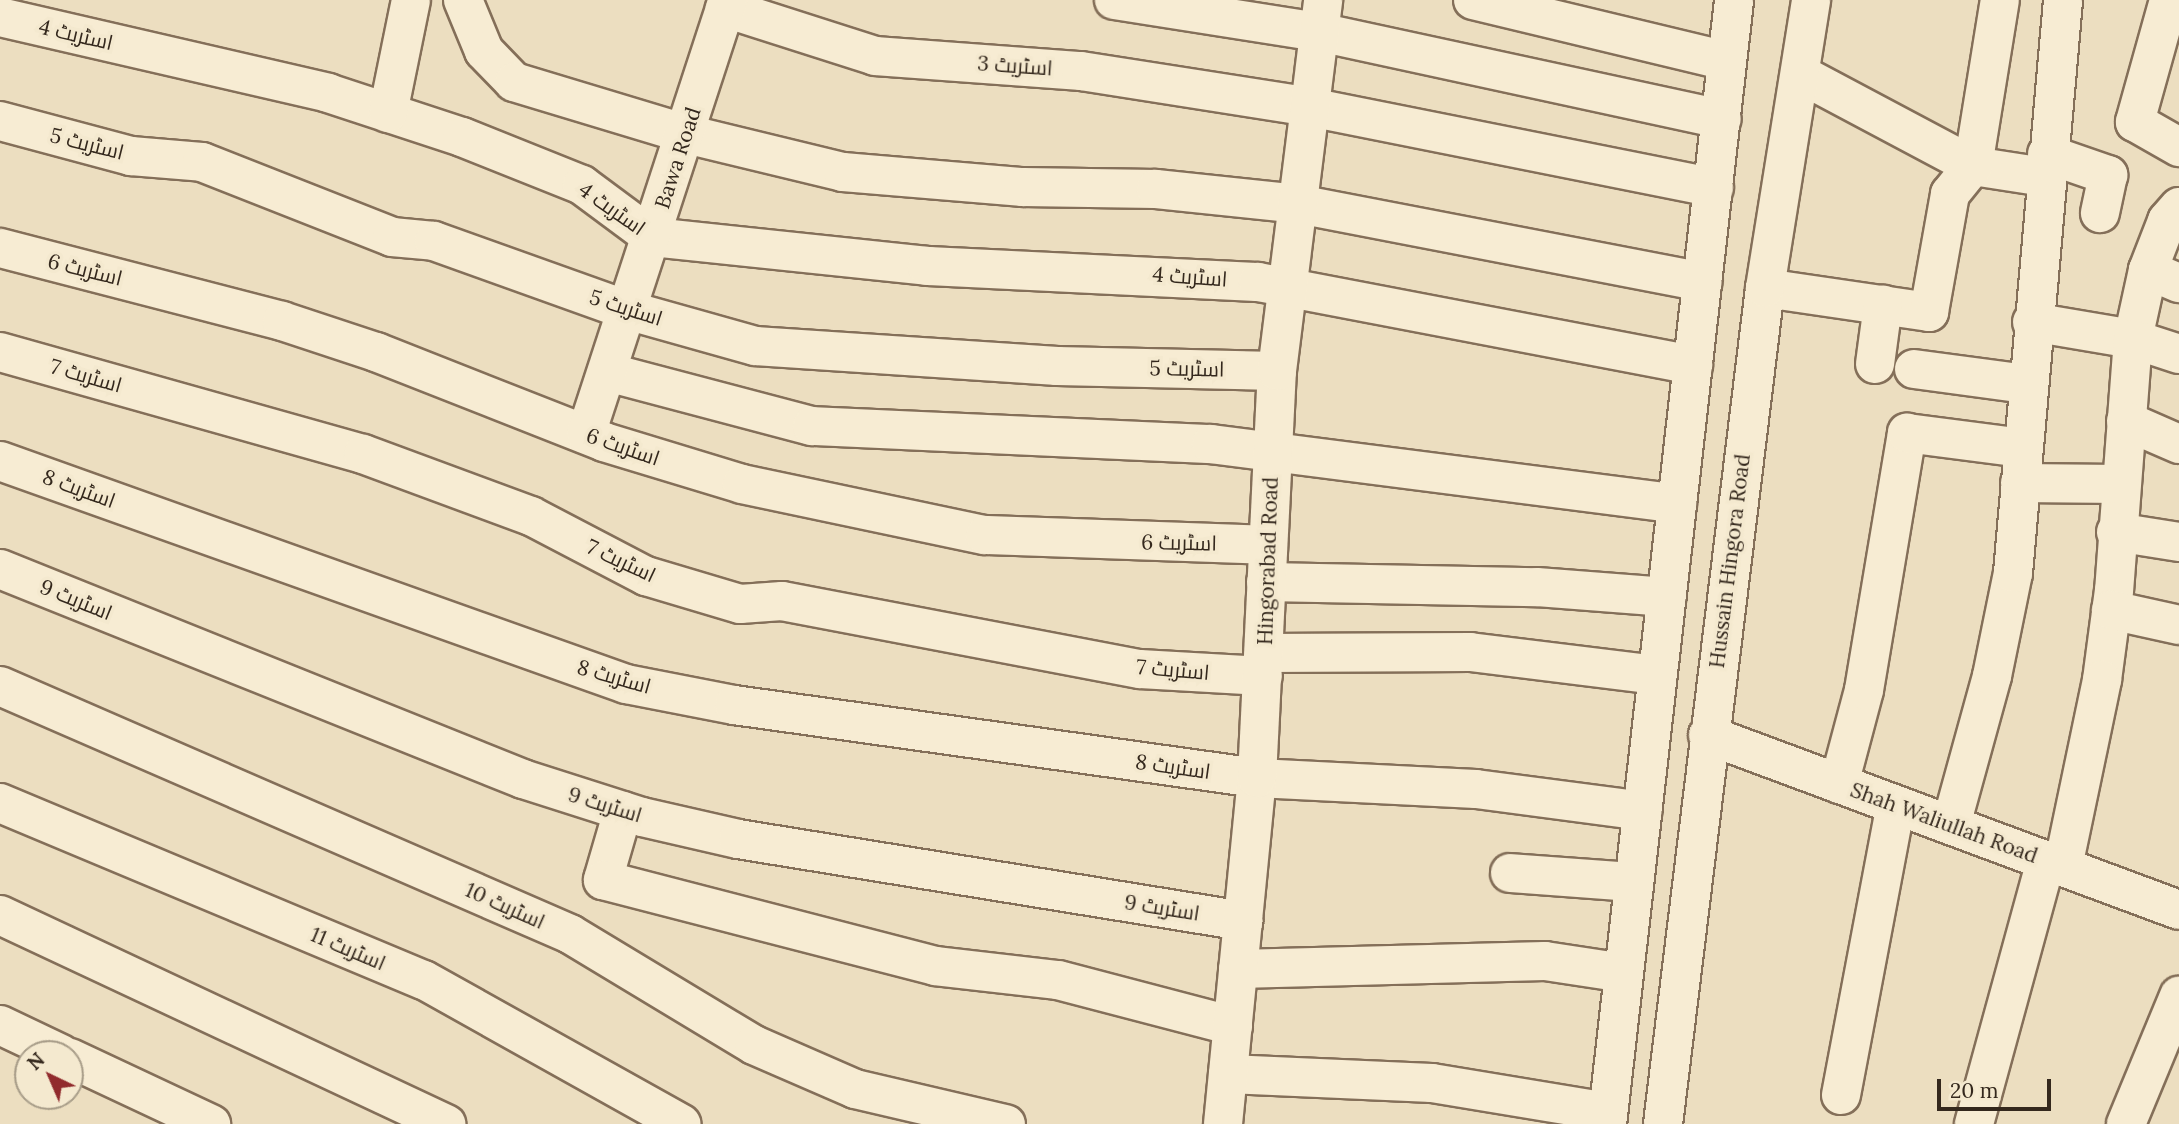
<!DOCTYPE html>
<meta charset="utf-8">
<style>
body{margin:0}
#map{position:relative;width:2179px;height:1124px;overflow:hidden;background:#ecdec0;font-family:Lora,Cairo,serif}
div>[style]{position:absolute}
.roads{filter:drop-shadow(2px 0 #846f59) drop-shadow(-2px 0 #846f59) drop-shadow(0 2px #846f59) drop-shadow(0 -2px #846f59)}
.minor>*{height:38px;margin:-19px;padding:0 19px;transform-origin:19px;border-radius:19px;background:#f7ecd3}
.tertiary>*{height:38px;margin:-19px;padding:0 19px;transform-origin:19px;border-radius:19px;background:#f7ecd3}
span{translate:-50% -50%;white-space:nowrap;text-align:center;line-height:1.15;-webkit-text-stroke:7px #f4e9cf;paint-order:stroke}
.street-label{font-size:21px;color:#34281d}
.north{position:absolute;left:14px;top:1040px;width:70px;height:70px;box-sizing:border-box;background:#f4e9cf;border:2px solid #a79c88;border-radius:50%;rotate:316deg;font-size:19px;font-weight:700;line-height:28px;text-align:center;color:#34281d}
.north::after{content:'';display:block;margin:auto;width:24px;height:32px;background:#912b2d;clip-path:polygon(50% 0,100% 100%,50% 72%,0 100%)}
.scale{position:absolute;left:1937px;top:1079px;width:114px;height:32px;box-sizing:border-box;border:4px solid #34281d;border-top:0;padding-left:9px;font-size:21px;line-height:24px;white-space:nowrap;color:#34281d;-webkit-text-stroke:5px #f4e9cf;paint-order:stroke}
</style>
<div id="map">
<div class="roads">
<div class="minor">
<i style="left:463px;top:0;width:55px;rotate:67.6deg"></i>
<i style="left:484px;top:51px;width:43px;rotate:45.9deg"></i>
<i style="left:514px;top:82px;width:180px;rotate:16.8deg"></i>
<i style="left:686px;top:134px;width:162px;rotate:13.6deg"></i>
<i style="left:843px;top:172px;width:181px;rotate:4.8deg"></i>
<i style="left:1023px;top:187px;width:133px;rotate:0.9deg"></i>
<i style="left:1156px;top:189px;width:143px;rotate:6deg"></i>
<i style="left:1298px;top:204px;width:412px;rotate:10.9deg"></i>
<i style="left:1114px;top:0;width:207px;rotate:8.9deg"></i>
<i style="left:1319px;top:32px;width:412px;rotate:12.2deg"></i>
<i style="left:1473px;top:0;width:261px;rotate:13.5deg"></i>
<i style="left:2169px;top:0;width:127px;rotate:105.6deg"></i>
<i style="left:2135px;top:122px;width:51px;rotate:29.6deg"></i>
<i style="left:725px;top:8px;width:157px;rotate:17.7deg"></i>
<i style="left:875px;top:56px;width:207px;rotate:4.2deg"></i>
<i style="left:1081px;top:71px;width:232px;rotate:8.9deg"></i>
<i style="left:1310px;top:107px;width:412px;rotate:11.3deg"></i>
<i style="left:0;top:17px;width:337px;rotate:13deg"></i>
<i style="left:328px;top:93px;width:141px;rotate:18.2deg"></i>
<i style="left:462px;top:137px;width:129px;rotate:21.8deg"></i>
<i style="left:582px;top:185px;width:87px;rotate:36.6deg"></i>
<i style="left:652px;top:237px;width:277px;rotate:6deg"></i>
<i style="left:927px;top:266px;width:331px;rotate:2.8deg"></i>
<i style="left:1258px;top:282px;width:443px;rotate:10.8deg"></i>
<i style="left:1800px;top:74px;width:196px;rotate:28deg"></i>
<i style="left:1973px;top:166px;width:72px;rotate:8.8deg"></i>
<i style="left:388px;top:113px;width:115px;rotate:-78.5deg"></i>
<i style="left:0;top:121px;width:136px;rotate:15deg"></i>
<i style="left:131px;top:156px;width:71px;rotate:4.8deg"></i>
<i style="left:202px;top:162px;width:204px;rotate:21.5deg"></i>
<i style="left:392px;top:237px;width:42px;rotate:5.4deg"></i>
<i style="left:434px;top:241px;width:205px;rotate:19.7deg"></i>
<i style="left:627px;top:310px;width:133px;rotate:15.7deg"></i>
<i style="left:755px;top:346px;width:303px;rotate:3.8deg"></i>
<i style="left:1057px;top:366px;width:220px;rotate:1.3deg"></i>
<i style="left:2047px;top:154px;width:65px;rotate:19deg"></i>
<i style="left:2108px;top:175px;width:39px;rotate:102deg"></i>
<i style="left:2179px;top:207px;width:18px;rotate:131deg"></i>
<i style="left:2167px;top:221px;width:53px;rotate:111.2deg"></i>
<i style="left:2148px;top:270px;width:71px;rotate:102.3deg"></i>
<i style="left:2133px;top:339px;width:48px;rotate:18.1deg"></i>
<i style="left:0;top:248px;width:291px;rotate:14.5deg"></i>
<i style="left:282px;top:321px;width:99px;rotate:18.3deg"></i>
<i style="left:376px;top:352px;width:245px;rotate:21.5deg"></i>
<i style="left:604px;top:442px;width:144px;rotate:16.9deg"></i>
<i style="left:742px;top:484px;width:248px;rotate:11.9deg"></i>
<i style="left:985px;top:535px;width:282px;rotate:2deg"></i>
<i style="left:2148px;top:270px;width:34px;rotate:23deg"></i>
<i style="left:1765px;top:288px;width:166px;rotate:8.3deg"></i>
<i style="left:1929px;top:312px;width:120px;rotate:-79.9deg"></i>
<i style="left:1950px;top:194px;width:36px;rotate:-51deg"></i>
<i style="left:1973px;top:166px;width:168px;rotate:-80.8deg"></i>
<i style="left:2032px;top:322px;width:102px;rotate:9.6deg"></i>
<i style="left:2133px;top:339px;width:252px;rotate:94.3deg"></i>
<i style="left:2114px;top:590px;width:91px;rotate:97.6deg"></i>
<i style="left:2102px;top:680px;width:191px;rotate:101.8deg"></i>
<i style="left:0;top:352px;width:377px;rotate:15.7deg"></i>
<i style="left:363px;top:454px;width:179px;rotate:20.3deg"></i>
<i style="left:531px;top:516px;width:130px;rotate:27.6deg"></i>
<i style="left:646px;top:576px;width:98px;rotate:16.6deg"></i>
<i style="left:740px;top:604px;width:42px;rotate:-4.1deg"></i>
<i style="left:782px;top:601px;width:364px;rotate:10.8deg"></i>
<i style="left:1140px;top:669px;width:123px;rotate:3.3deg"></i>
<i style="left:1875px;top:364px;width:60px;rotate:-82.3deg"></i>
<i style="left:1914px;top:369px;width:114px;rotate:7.6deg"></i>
<i style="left:607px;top:372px;width:212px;rotate:14.8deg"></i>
<i style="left:812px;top:426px;width:399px;rotate:2.6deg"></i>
<i style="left:1211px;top:444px;width:470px;rotate:7.3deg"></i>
<i style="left:2126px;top:421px;width:58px;rotate:23.5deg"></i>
<i style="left:586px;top:434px;width:457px;rotate:-71.9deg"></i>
<i style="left:0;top:461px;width:665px;rotate:19.61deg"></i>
<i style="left:626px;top:684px;width:110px;rotate:11deg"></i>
<i style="left:734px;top:705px;width:528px;rotate:7.95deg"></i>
<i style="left:1257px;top:778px;width:219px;rotate:2.9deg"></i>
<i style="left:1476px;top:789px;width:168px;rotate:7.5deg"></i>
<i style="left:2020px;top:483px;width:100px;rotate:0.6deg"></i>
<i style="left:2116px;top:532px;width:64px;rotate:9deg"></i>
<i style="left:0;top:569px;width:564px;rotate:21.88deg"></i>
<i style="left:523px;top:779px;width:125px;rotate:17.7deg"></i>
<i style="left:642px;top:817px;width:98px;rotate:12.9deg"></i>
<i style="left:738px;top:839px;width:512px;rotate:9.22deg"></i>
<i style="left:1266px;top:582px;width:271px;rotate:1.1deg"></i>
<i style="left:1537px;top:587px;width:130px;rotate:4.4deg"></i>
<i style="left:2111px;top:610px;width:70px;rotate:12.4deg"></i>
<i style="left:1264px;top:653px;width:206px;rotate:-0.3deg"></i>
<i style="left:1470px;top:652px;width:189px;rotate:7deg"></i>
<i style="left:0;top:686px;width:622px;rotate:23.51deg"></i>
<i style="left:570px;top:934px;width:215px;rotate:31.1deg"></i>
<i style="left:754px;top:1045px;width:110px;rotate:23.5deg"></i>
<i style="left:855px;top:1089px;width:155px;rotate:13.1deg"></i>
<i style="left:1839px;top:784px;width:97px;rotate:-75.1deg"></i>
<i style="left:1864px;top:690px;width:261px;rotate:-80.5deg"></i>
<i style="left:1907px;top:433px;width:116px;rotate:7.4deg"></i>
<i style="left:0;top:803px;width:459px;rotate:22.7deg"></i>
<i style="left:424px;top:980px;width:295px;rotate:29.2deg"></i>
<i style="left:623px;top:811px;width:72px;rotate:106.2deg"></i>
<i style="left:603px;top:880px;width:343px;rotate:14.5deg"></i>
<i style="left:935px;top:966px;width:124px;rotate:6.5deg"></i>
<i style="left:1058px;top:980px;width:181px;rotate:14.7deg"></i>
<i style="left:1951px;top:825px;width:155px;rotate:-74.6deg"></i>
<i style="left:1992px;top:676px;width:105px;rotate:-78.5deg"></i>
<i style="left:2013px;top:573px;width:575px;rotate:-85.01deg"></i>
<i style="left:1510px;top:873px;width:124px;rotate:4.2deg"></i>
<i style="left:0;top:915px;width:493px;rotate:25.1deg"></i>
<i style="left:1238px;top:969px;width:307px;rotate:-1.5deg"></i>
<i style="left:1545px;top:961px;width:80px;rotate:8.6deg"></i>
<i style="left:0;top:1025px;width:68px;rotate:25.4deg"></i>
<i style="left:70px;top:1058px;width:156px;rotate:25.1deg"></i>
<i style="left:1228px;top:1074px;width:204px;rotate:2.5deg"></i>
<i style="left:1432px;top:1083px;width:178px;rotate:9.4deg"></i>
<i style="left:1841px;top:1095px;width:295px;rotate:-79.3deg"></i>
<i style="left:1607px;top:1124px;width:1131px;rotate:-83.55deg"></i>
<i style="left:1974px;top:1124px;width:273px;rotate:-74.7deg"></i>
<i style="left:2126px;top:1124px;width:139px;rotate:-67.5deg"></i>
</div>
<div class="tertiary">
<i style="left:1708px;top:735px;width:502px;rotate:20.38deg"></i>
<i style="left:1223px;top:1124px;width:348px;rotate:-84.4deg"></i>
<i style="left:1257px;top:778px;width:407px;rotate:-87.2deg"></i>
<i style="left:1277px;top:371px;width:374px;rotate:-82.9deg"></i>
<i style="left:1663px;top:1124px;width:842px;rotate:-83.04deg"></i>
<i style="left:1765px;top:288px;width:292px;rotate:-80.9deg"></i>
</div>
</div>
<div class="street-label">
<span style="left:76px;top:35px;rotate:13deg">اسٹریٹ 4</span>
<span style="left:1015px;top:66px;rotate:4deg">اسٹریٹ 3</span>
<span style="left:87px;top:144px;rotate:14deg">اسٹریٹ 5</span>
<span style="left:678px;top:158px;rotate:-72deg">Bawa Road</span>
<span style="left:612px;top:209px;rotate:35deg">اسٹریٹ 4</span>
<span style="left:85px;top:270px;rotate:14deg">اسٹریٹ 6</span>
<span style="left:1190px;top:277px;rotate:4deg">اسٹریٹ 4</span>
<span style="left:626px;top:308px;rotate:18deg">اسٹریٹ 5</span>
<span style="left:1187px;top:369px;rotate:1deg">اسٹریٹ 5</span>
<span style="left:86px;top:376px;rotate:16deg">اسٹریٹ 7</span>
<span style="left:623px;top:447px;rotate:19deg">اسٹریٹ 6</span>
<span style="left:79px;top:489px;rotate:20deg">اسٹریٹ 8</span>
<span style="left:1179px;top:543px;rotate:1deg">اسٹریٹ 6</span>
<span style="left:621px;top:561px;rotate:25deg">اسٹریٹ 7</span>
<span style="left:1268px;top:561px;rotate:-88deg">Hingorabad Road</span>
<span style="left:1730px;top:561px;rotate:-83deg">Hussain Hingora Road</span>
<span style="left:76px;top:600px;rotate:22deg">اسٹریٹ 9</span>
<span style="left:1173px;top:670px;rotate:5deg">اسٹریٹ 7</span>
<span style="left:614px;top:677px;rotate:16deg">اسٹریٹ 8</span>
<span style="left:1173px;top:767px;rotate:8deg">اسٹریٹ 8</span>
<span style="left:605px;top:805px;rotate:17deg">اسٹریٹ 9</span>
<span style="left:1944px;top:823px;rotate:20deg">Shah Waliullah Road</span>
<span style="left:505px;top:906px;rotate:24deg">اسٹریٹ 10</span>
<span style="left:1162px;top:908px;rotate:9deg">اسٹریٹ 9</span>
<span style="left:348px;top:949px;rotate:23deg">اسٹریٹ 11</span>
</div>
<div class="north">N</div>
<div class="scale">20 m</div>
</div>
